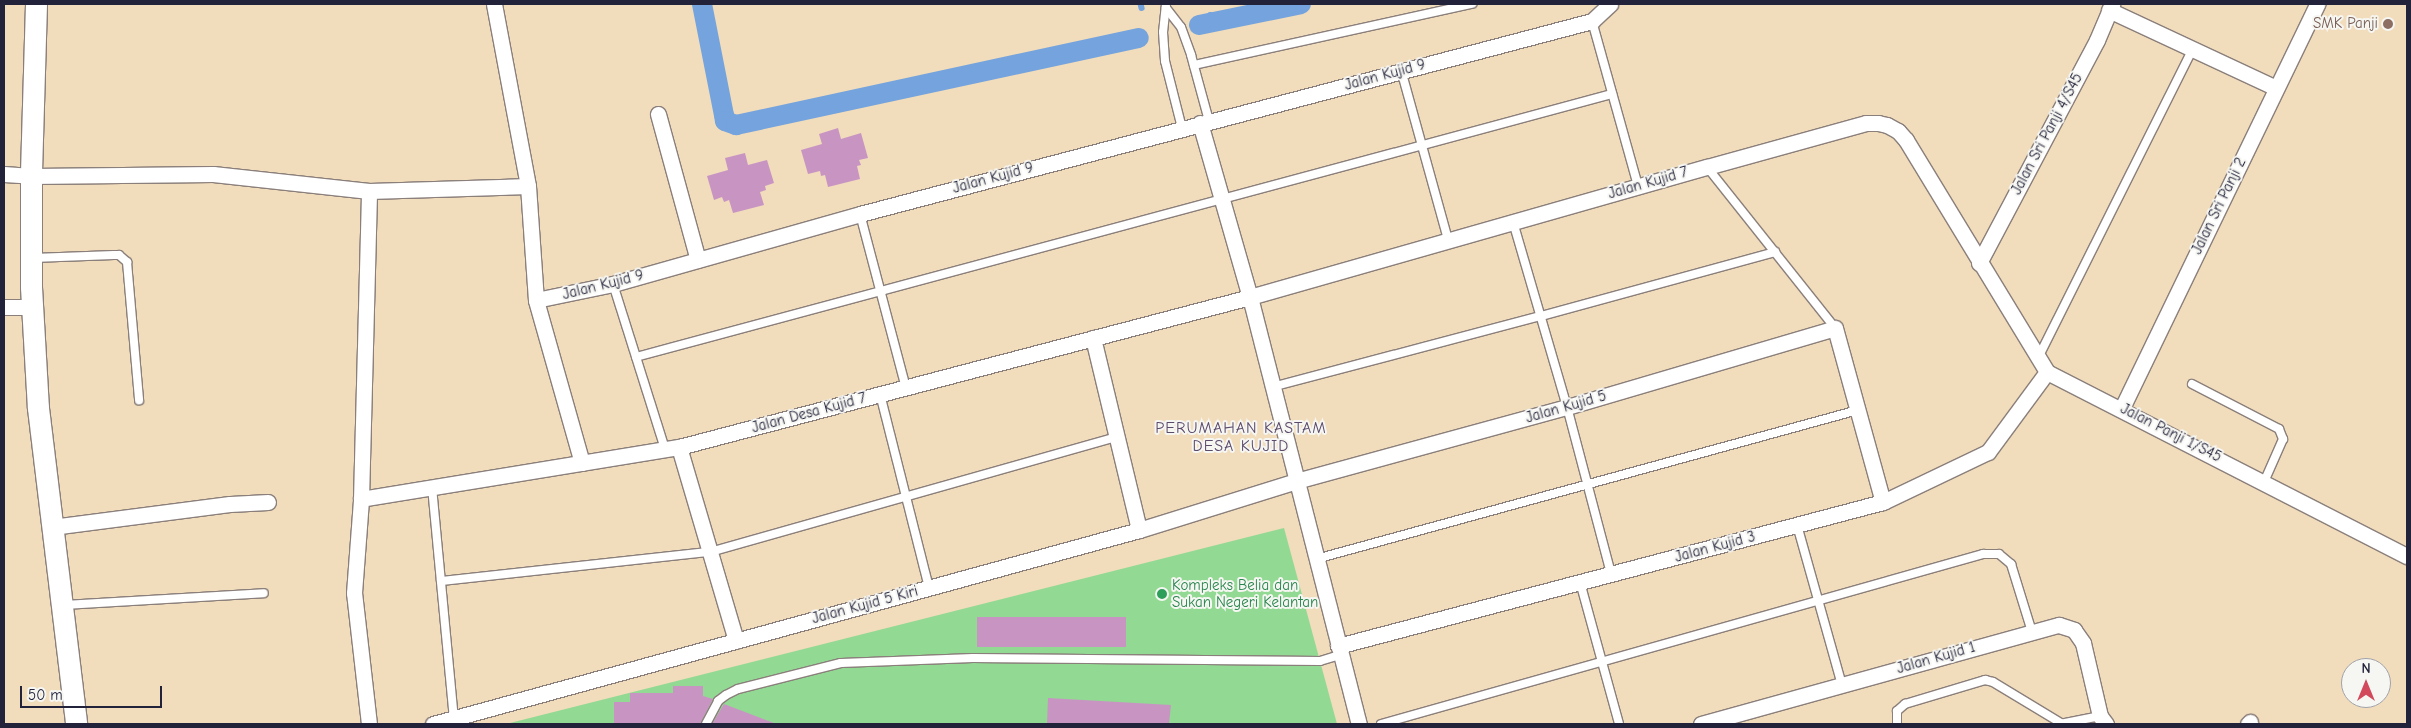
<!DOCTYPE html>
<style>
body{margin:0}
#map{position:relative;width:2411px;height:728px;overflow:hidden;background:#f1dcbb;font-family:"Comic Neue",sans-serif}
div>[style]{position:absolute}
.green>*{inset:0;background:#92d993}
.stream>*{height:5.5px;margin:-2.75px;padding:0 2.75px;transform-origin:2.75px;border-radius:2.75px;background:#74a3dd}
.canal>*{height:20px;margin:-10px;padding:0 10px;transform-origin:10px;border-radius:10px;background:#74a3dd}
.building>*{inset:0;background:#c895c3;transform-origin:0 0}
.roads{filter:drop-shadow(1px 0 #8a7f7b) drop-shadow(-1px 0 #8a7f7b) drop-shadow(0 1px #8a7f7b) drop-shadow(0 -1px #8a7f7b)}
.service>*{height:8px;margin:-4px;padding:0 4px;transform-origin:4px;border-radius:4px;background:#fff}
.minor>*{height:15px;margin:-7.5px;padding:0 7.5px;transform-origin:7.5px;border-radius:7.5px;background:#fff}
.secondary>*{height:21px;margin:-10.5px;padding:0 10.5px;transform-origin:10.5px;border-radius:10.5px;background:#fff}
.dots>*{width:14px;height:14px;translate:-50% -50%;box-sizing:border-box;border:2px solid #f6f6f2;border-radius:50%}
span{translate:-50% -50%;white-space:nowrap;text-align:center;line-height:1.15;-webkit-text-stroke:4px #f6f6f2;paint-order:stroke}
.education-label{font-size:15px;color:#785e54}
.right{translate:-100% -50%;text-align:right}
.street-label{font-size:15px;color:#22223b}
.leisure-label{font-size:15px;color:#27864d}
.left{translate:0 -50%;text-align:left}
.neighbourhood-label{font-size:16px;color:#5c4a6b;letter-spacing:1px}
.frame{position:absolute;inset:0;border:5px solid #22223b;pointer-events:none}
.north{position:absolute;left:2341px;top:658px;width:50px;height:50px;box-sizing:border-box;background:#f6f6f2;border:1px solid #a1a1a9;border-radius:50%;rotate:0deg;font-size:14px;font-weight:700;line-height:20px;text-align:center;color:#22223b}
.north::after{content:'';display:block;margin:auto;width:18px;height:22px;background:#d1495b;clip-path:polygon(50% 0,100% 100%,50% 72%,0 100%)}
.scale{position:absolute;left:20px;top:686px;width:142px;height:22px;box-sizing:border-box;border:2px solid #22223b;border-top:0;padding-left:6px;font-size:15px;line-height:18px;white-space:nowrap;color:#22223b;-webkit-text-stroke:4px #f6f6f2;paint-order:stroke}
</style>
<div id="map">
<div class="green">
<i style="clip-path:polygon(1284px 528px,1337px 724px,506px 724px)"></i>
</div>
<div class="stream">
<i style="left:1141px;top:4px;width:4px;rotate:76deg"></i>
<i style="left:1211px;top:15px;width:7px;rotate:82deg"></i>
</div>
<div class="canal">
<i style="left:702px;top:4px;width:113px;rotate:78.8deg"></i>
<i style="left:724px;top:115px;width:6px;rotate:81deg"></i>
<i style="left:725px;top:121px;width:12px;rotate:20deg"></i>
<i style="left:736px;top:125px;width:412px;rotate:-12.2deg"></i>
<i style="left:1199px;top:25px;width:104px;rotate:-11.6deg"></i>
</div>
<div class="building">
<i style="clip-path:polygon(838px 128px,841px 139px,861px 133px,868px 158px,859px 160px,861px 165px,857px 166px,860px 179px,828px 187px,825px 175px,821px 176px,820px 171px,808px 174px,801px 150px,822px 144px,819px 134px)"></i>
<i style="clip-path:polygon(745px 153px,748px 165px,767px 160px,774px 183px,765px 186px,766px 190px,760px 192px,764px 205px,733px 213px,729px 200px,724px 202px,722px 197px,714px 200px,707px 176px,728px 170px,725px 158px)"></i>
<i style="left:977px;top:617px;width:149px;height:30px"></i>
<i style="clip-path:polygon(673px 686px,703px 686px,703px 696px,713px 699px,700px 724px,614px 724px,614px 702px,630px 702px,630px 693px,673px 693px)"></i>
<i style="clip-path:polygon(1048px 698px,1171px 705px,1169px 724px,1047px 724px)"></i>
<i style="clip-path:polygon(724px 704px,774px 723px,774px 724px,712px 724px)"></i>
</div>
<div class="roads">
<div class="service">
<i style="left:1166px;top:4px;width:28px;rotate:96deg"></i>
<i style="left:1163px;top:32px;width:29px;rotate:86deg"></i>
<i style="left:1165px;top:61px;width:69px;rotate:75.8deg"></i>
<i style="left:1166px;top:8px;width:24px;rotate:52deg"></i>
<i style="left:1181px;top:27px;width:30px;rotate:70deg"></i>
<i style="left:1191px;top:55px;width:68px;rotate:74.7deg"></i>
<i style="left:1592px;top:21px;width:171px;rotate:74.4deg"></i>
<i style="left:1194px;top:65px;width:285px;rotate:-12.4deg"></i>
<i style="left:1401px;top:70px;width:176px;rotate:74.5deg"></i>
<i style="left:1707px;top:167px;width:206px;rotate:51.5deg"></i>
<i style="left:860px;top:214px;width:180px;rotate:75.2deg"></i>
<i style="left:1513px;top:222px;width:193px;rotate:73.7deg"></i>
<i style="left:1567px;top:407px;width:173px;rotate:75.2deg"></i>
<i style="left:33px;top:258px;width:81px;rotate:-2.1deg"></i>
<i style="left:114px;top:255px;width:5px"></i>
<i style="left:119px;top:255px;width:11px;rotate:41deg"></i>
<i style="left:127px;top:262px;width:139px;rotate:85deg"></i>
<i style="left:613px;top:284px;width:173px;rotate:72.5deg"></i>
<i style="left:636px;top:357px;width:1011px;rotate:-15.08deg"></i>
<i style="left:2038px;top:358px;width:346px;rotate:-63.4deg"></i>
<i style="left:2192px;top:384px;width:98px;rotate:27.3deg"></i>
<i style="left:2279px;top:429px;width:11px;rotate:68deg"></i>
<i style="left:2283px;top:439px;width:47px;rotate:113.8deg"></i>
<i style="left:1272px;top:387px;width:278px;rotate:-14.8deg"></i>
<i style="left:1541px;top:316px;width:243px;rotate:-15.3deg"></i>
<i style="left:880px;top:394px;width:200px;rotate:75.8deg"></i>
<i style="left:432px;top:487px;width:232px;rotate:84.6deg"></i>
<i style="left:1797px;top:525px;width:166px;rotate:74.3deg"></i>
<i style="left:1316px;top:559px;width:562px;rotate:-15.37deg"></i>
<i style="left:441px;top:581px;width:271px;rotate:-6.2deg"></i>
<i style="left:710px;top:552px;width:422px;rotate:-15.8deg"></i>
<i style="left:1580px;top:582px;width:147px;rotate:74.6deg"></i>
<i style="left:64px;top:605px;width:200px;rotate:-3.4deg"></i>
<i style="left:706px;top:724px;width:26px;rotate:-62deg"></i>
<i style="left:718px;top:701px;width:10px;rotate:-37deg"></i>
<i style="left:726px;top:695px;width:13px;rotate:-27deg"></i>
<i style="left:738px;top:689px;width:106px;rotate:-14.2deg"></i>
<i style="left:841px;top:663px;width:132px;rotate:-2.2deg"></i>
<i style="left:973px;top:658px;width:347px;rotate:0.5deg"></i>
<i style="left:1320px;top:661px;width:21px;rotate:-17deg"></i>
<i style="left:1381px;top:724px;width:626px;rotate:-15.77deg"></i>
<i style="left:1983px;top:554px;width:16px"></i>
<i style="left:1999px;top:554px;width:16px;rotate:40deg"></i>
<i style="left:2011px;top:564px;width:71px;rotate:72.8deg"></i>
<i style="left:1897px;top:724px;width:13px;rotate:-90deg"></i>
<i style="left:1897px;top:711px;width:11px;rotate:-41deg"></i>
<i style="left:1905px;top:704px;width:84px;rotate:-16.7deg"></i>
<i style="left:1985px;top:680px;width:8px;rotate:14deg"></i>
<i style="left:1993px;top:682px;width:79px;rotate:31.1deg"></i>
<i style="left:2060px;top:724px;width:41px;rotate:-11.3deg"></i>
</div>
<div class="minor">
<i style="left:494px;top:4px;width:185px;rotate:79.4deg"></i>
<i style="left:528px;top:186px;width:114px;rotate:86deg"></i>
<i style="left:2109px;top:10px;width:184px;rotate:25deg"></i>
<i style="left:658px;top:114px;width:151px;rotate:74.7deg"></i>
<i style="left:1200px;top:123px;width:181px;rotate:74deg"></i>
<i style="left:1250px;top:297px;width:441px;rotate:75.7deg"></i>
<i style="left:4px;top:174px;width:27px;rotate:4deg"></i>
<i style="left:31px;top:176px;width:182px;rotate:-0.6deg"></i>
<i style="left:213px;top:174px;width:157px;rotate:6.2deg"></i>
<i style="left:369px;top:191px;width:159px;rotate:-1.8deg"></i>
<i style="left:1979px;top:263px;width:252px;rotate:-62.1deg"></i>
<i style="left:2097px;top:40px;width:39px;rotate:-67deg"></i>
<i style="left:4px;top:307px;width:28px"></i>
<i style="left:1093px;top:338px;width:197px;rotate:76.5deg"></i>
<i style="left:2122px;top:408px;width:449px;rotate:-64.2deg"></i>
<i style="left:679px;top:447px;width:202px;rotate:73.6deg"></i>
<i style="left:582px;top:463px;width:169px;rotate:-105.8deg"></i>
<i style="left:536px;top:300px;width:79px;rotate:-11.7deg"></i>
<i style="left:613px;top:284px;width:257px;rotate:-15.8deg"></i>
<i style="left:860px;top:214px;width:757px;rotate:-14.77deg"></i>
<i style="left:1592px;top:21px;width:25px;rotate:-43deg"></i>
<i style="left:361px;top:499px;width:322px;rotate:-9.3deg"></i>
<i style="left:679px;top:447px;width:590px;rotate:-14.72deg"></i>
<i style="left:1250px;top:297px;width:475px;rotate:-15.9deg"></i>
<i style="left:1707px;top:167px;width:165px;rotate:-15.5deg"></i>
<i style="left:1866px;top:123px;width:12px"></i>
<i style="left:1878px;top:123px;width:9px;rotate:13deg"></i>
<i style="left:1887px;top:125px;width:13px;rotate:29deg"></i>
<i style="left:1898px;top:131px;width:12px;rotate:48deg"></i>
<i style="left:1906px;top:140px;width:271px;rotate:58.7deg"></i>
<i style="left:2047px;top:372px;width:404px;rotate:27.1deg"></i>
<i style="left:52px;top:527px;width:179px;rotate:-7.4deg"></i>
<i style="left:230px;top:504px;width:38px;rotate:-3deg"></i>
<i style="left:1338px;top:646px;width:564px;rotate:-14.8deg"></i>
<i style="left:1883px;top:502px;width:116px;rotate:-25.5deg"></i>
<i style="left:1988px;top:452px;width:99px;rotate:-53.6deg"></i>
<i style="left:369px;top:724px;width:132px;rotate:-96.5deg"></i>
<i style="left:354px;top:593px;width:94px;rotate:-85.7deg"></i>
<i style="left:361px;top:499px;width:308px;rotate:-88.5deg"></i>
<i style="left:433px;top:724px;width:732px;rotate:-15.36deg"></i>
<i style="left:1139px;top:530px;width:164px;rotate:-17.3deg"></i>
<i style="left:1296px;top:481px;width:281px;rotate:-15.3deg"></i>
<i style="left:1567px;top:407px;width:279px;rotate:-16.4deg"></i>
<i style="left:1835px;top:328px;width:180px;rotate:74.6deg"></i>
<i style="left:1701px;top:724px;width:371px;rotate:-15.5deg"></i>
<i style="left:2059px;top:625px;width:16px;rotate:18deg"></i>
<i style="left:2074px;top:630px;width:16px;rotate:55deg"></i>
<i style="left:2083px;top:643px;width:75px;rotate:76.9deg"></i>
<i style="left:2100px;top:716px;width:10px;rotate:53deg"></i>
<i style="left:2248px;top:724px;width:3px;rotate:-45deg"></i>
</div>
<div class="secondary">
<i style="left:36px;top:4px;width:172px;rotate:91.7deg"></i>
<i style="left:31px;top:176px;width:111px;rotate:90deg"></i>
<i style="left:31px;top:287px;width:121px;rotate:86.7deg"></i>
<i style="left:38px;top:408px;width:318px;rotate:83.1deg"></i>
</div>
</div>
<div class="dots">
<i style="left:2388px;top:24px;background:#8d6e63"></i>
<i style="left:1162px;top:594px;background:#2e9e5b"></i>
</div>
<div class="education-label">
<span class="right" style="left:2378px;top:24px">SMK Panji</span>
</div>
<div class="street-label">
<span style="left:1385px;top:75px;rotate:-15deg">Jalan Kujid 9</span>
<span style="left:2047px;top:134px;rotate:-62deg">Jalan Sri Panji 4/S45</span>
<span style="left:993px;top:178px;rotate:-15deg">Jalan Kujid 9</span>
<span style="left:1648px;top:183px;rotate:-16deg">Jalan Kujid 7</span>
<span style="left:2219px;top:206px;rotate:-64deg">Jalan Sri Panji 2</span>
<span style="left:603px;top:285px;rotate:-14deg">Jalan Kujid 9</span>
<span style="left:1566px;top:407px;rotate:-16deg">Jalan Kujid 5</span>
<span style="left:809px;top:413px;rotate:-15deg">Jalan Desa Kujid 7</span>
<span style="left:2171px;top:433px;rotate:27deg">Jalan Panji 1/S45</span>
<span style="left:1715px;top:547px;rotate:-15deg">Jalan Kujid 3</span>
<span style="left:865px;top:605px;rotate:-15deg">Jalan Kujid 5 Kiri</span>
<span style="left:1936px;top:658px;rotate:-16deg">Jalan Kujid 1</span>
</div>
<div class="leisure-label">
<span class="left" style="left:1172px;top:594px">Kompleks Belia dan<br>Sukan Negeri Kelantan</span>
</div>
<div class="neighbourhood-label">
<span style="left:1241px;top:437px">PERUMAHAN KASTAM<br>DESA KUJID</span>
</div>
<div class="frame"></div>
<div class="north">N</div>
<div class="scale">50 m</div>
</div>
